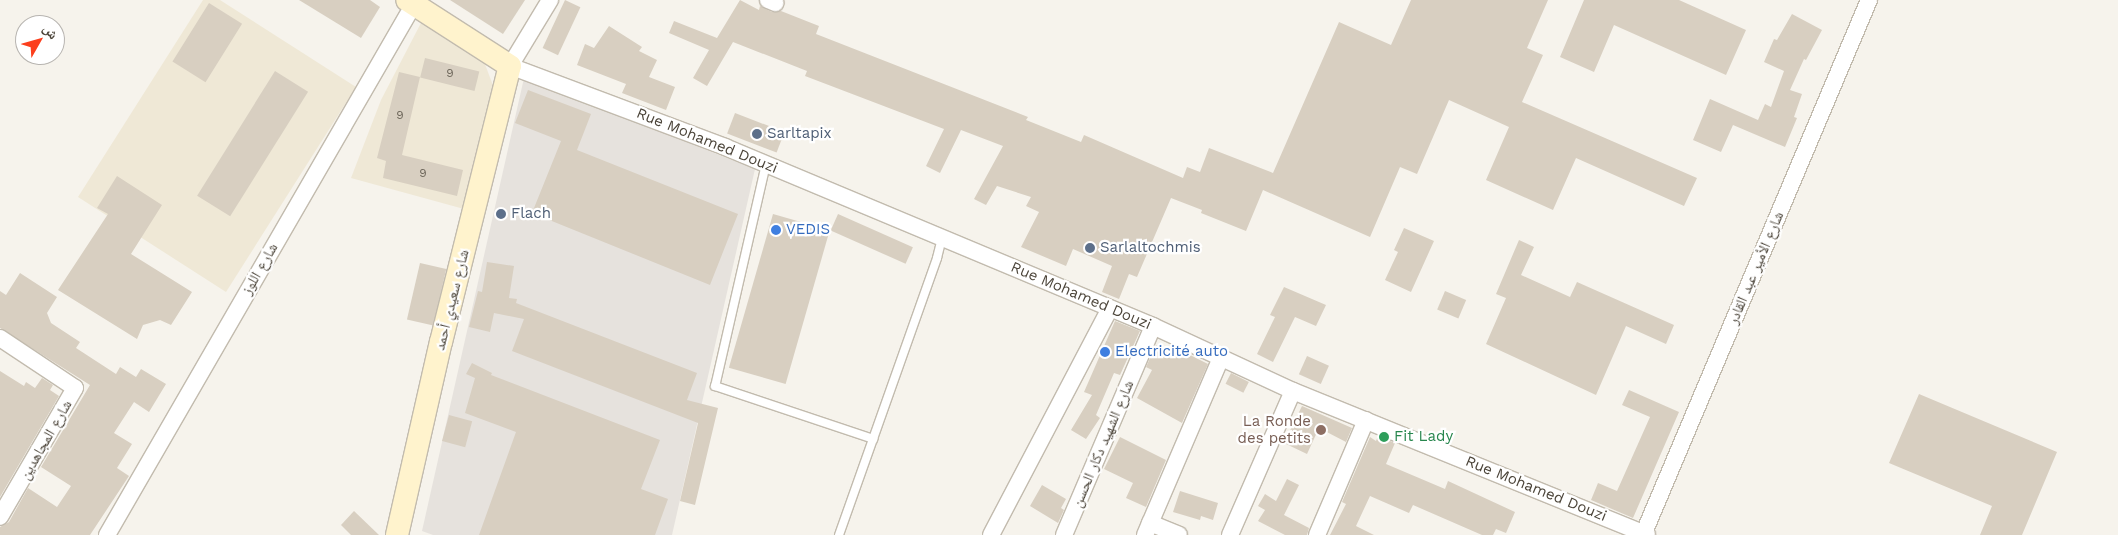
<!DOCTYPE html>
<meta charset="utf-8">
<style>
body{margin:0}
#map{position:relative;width:2118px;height:535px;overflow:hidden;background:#f6f3ec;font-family:"Work Sans","Noto Naskh Arabic",sans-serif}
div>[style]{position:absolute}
.industrial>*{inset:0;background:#e6e2dd}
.education>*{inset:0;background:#efe8d6}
.building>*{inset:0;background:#d8cfc1;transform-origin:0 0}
.roads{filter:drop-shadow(1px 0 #c2bbae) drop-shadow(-1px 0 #c2bbae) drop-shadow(0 1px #c2bbae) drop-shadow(0 -1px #c2bbae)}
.lane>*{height:8px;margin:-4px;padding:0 4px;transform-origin:4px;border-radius:4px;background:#fff}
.street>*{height:16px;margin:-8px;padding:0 8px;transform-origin:8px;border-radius:8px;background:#fff}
.secondary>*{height:22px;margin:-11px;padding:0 11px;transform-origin:11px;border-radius:11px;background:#fff3cd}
.dots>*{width:14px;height:14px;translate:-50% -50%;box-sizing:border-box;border:2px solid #fff;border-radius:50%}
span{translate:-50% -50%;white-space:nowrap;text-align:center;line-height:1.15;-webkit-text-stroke:4.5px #fff;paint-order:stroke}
.number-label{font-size:12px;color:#6e675b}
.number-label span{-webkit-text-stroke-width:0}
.service-label{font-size:15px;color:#4e5e75}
.left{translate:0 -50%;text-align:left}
.street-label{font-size:15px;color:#4b4439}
.shop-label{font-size:15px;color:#366cbe}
.education-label{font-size:15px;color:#785e54}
.right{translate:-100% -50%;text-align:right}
.leisure-label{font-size:15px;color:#27864d}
.north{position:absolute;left:15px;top:15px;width:50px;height:50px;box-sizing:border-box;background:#fff;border:1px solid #b7b4b0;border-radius:50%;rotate:52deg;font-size:14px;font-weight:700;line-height:20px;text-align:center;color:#4b4439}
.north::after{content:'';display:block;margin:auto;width:18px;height:22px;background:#fc3f1d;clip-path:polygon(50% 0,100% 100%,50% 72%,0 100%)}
</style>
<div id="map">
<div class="industrial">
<i style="clip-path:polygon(524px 78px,755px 169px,672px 535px,433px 535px,422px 531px)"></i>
</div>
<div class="education">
<i style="clip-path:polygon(203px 0,220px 0,356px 87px,226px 292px,78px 197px)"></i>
<i style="clip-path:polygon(422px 21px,483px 59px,494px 88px,464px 209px,351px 178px,381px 100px)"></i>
</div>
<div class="building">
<i style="clip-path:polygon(299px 0,370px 0,380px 7px,361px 38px)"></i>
<i style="clip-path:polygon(450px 0,525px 0,503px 34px)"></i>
<i style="left:565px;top:0;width:17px;height:53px;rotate:25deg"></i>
<i style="clip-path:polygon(740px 0,759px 10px,760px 6px,772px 12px,781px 11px,819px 26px,816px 34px,1028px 117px,1026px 120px,1081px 142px,1084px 135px,1183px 178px,1187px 167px,1200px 172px,1209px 148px,1273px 173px,1339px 22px,1391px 45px,1411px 0,1548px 0,1527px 48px,1543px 55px,1522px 102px,1697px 178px,1684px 206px,1576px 158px,1553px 210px,1486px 180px,1509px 127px,1449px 100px,1417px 174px,1400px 167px,1370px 237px,1263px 190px,1246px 231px,1201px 213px,1202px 210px,1171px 198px,1137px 277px,1129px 274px,1119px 299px,1102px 292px,1112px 266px,1073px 249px,1066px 266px,1021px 247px,1039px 212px,1026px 206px,1031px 197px,997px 186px,986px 205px,974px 199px,1003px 146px,961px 130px,940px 173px,926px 166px,944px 129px,805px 76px,807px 71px,733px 42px,707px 86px,693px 78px,709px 50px,669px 33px,674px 21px,717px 38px)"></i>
<i style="clip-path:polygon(1584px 0,1679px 0,1746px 30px,1726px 75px,1614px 25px,1594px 72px,1560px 57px)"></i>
<i style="left:209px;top:3px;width:39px;height:69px;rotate:32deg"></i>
<i style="clip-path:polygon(1792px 14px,1822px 30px,1806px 60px,1804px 59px,1790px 90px,1802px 94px,1794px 117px,1797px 118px,1785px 147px,1733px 125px,1721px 152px,1693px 140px,1710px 99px,1758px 120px,1765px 104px,1771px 107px,1784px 71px,1764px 62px,1774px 39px,1777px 40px)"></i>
<i style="clip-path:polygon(609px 26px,642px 47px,639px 51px,657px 60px,649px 77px,675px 87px,666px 110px,622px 93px,626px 84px,577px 65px,585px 44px,594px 48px)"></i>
<i style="left:425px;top:58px;width:56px;height:20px;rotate:14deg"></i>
<i style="left:275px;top:71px;width:39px;height:147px;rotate:32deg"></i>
<i style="clip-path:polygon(399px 72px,420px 77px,402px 155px,463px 170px,457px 196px,383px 178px,386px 161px,377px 158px)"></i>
<i style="clip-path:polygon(528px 90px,591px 114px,577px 150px,738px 214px,710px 285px,532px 213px,561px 141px,515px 123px)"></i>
<i style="left:735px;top:113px;width:53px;height:22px;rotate:21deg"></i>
<i style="clip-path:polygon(117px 176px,162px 205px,131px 254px,192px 292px,171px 325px,160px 320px,143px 325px,137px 339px,58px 290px,108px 214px,97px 208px)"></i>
<i style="left:773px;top:214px;width:59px;height:160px;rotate:16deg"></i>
<i style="left:838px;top:214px;width:82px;height:18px;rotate:24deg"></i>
<i style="clip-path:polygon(1404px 228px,1434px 241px,1411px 292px,1385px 280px,1398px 252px,1394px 250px)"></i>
<i style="clip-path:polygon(1519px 240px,1534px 247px,1521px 275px,1570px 297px,1577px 282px,1674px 325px,1666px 344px,1626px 326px,1596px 395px,1486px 344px,1506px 298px,1496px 294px)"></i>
<i style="clip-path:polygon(487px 262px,514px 266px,509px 298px,517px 299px,516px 303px,697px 373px,687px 400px,718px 408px,695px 505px,680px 501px,698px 423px,512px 351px,524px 319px,494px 313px,490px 332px,469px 327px,478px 291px,482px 292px)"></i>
<i style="left:420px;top:263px;width:27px;height:58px;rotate:13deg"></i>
<i style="clip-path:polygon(20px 273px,57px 297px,47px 313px,51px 323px,80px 342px,76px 348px,116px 374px,120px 367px,136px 377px,141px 369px,166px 384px,149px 412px,134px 402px,114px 433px,132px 444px,117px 468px,129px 476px,90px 535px,0 535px,0 527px,9px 522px,28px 488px,57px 507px,71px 486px,41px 467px,90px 385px,0 328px,0 291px,6px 295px)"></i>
<i style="clip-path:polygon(1284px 287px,1326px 305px,1316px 326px,1295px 317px,1273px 362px,1257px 354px,1275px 317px,1270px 315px)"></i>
<i style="left:1445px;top:291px;width:23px;height:20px;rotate:23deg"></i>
<i style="clip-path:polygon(1115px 321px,1140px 331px,1120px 375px,1114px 373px,1096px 415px,1100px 418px,1086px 439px,1071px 430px,1092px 395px,1084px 392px)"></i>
<i style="clip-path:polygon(1156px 345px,1183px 358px,1186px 353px,1208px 364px,1182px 423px,1137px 398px,1152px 370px,1146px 367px)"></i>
<i style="left:1307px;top:356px;width:24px;height:20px;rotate:24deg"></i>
<i style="clip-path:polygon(472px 363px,492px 373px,491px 375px,660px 440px,641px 489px,668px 499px,655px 535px,479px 535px,516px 432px,465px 413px,475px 378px,466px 374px)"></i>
<i style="clip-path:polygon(0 371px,24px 386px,26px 382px,35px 388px,42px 378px,53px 385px,50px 390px,59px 396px,0 497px)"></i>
<i style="left:1231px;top:373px;width:20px;height:12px;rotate:27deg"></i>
<i style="clip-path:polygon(1629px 390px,1679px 412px,1633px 518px,1591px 500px,1598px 483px,1617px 491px,1650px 417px,1622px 405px)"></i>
<i style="clip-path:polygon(1919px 394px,2057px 452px,2022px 535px,1980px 535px,1992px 506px,1889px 463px)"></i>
<i style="clip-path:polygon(1302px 406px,1352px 428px,1346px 442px,1319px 428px,1307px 454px,1284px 443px)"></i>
<i style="left:449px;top:415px;width:24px;height:27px;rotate:15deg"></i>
<i style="clip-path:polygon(1378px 436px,1395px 443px,1386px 464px,1445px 489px,1448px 481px,1515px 512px,1506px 533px,1496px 529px,1493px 535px,1482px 535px,1413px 505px,1409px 513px,1370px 496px,1356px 526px,1374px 535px,1330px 535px,1346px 504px,1342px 502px,1370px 437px,1376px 441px)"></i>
<i style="clip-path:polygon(1120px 437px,1166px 460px,1146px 507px,1126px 498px,1133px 483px,1104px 469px)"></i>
<i style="clip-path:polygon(1287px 479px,1299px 485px,1284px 515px,1309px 528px,1307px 535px,1285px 535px,1258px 521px,1265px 510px,1258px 506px,1265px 494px,1276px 501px)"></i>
<i style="clip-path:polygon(1042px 485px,1066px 499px,1061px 508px,1064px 510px,1058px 523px,1030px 506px)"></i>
<i style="clip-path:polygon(1180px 491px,1218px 503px,1213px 520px,1201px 516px,1200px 520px,1173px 512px)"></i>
<i style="clip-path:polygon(354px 511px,379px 535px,351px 535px,341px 525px)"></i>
</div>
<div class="roads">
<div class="lane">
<i style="left:766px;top:164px;width:228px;rotate:102.9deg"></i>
<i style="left:715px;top:386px;width:167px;rotate:18.5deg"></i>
<i style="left:839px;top:535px;width:294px;rotate:-70.5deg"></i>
<i style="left:937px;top:258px;width:21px;rotate:-76deg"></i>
</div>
<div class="street">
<i style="left:550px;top:0;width:77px;rotate:121.2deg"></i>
<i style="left:510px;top:66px;width:230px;rotate:20.6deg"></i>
<i style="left:725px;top:147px;width:464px;rotate:22.7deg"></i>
<i style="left:1153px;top:326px;width:154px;rotate:24.9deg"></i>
<i style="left:1293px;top:391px;width:382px;rotate:22.1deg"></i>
<i style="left:768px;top:0;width:8px;rotate:23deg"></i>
<i style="left:0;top:338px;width:90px;rotate:33.7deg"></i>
<i style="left:75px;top:388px;width:149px;rotate:120.2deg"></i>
<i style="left:1150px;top:523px;width:31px;rotate:22deg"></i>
<i style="left:107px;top:535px;width:613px;rotate:-59.97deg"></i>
<i style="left:991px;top:535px;width:256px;rotate:-62.3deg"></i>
<i style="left:1064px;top:535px;width:227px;rotate:-66.9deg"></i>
<i style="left:1145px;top:535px;width:193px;rotate:-66.8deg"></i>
<i style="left:1230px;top:535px;width:157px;rotate:-66.4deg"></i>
<i style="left:1317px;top:535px;width:125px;rotate:-66.9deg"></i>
<i style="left:1643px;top:535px;width:581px;rotate:-67.1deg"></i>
</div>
<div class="secondary">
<i style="left:397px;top:535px;width:198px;rotate:-77.2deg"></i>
<i style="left:441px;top:342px;width:284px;rotate:-76deg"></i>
<i style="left:510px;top:66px;width:122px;rotate:-147.3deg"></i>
</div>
</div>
<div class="dots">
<i style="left:757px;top:134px;background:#5c6f8a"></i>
<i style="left:501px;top:214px;background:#5c6f8a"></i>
<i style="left:776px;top:230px;background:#3f7fe0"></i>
<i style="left:1090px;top:248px;background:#5c6f8a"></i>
<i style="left:1105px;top:352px;background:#3f7fe0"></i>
<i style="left:1321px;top:430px;background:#8d6e63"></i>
<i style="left:1384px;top:437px;background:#2e9e5b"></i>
</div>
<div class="number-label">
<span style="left:450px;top:74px">9</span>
<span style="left:400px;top:116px">9</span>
<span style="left:423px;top:174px">9</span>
</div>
<div class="service-label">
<span class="left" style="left:767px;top:134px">Sarltapix</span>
<span class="left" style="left:511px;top:214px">Flach</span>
<span class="left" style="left:1100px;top:248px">Sarlaltochmis</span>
</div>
<div class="street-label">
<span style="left:707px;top:141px;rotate:22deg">Rue Mohamed Douzi</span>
<span style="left:1756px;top:268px;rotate:-67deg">شارع الأمير عبد القادر</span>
<span style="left:260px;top:269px;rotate:-60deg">شارع اللوز</span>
<span style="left:1081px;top:296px;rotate:23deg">Rue Mohamed Douzi</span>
<span style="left:452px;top:300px;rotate:-76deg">شارع سعيدي أحمد</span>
<span style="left:46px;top:440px;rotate:-60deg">شارع المجاهدين</span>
<span style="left:1103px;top:444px;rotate:-67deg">شارع الشهيد دكار الحسن</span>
<span style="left:1536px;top:489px;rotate:22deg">Rue Mohamed Douzi</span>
</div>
<div class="shop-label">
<span class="left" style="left:786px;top:230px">VEDIS</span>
<span class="left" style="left:1115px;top:352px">Electricité auto</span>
</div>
<div class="education-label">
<span class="right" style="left:1311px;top:430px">La Ronde<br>des petits</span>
</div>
<div class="leisure-label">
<span class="left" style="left:1394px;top:437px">Fit Lady</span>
</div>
<div class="north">ش</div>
</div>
